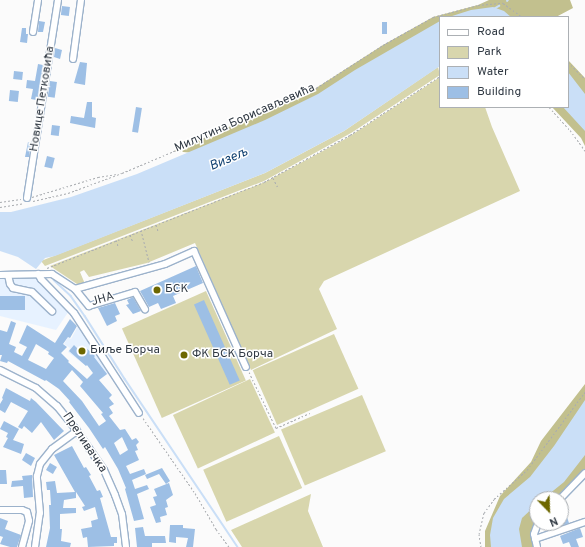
<!DOCTYPE html>
<meta charset="utf-8">
<style>
body{margin:0}
#map{position:relative;width:585px;height:547px;overflow:hidden;background:#fbfbfb;font-family:Overpass,sans-serif}
div>[style]{position:absolute}
.built>*{inset:0;background:#e7f2ff}
.green>*{inset:0;background:#d8d6ad;transform-origin:0 0}
.forest>*{inset:0;background:#c2c08e}
.water>*{inset:0;background:#cadff7}
.stream>*{height:1.5px;margin:-0.75px;padding:0 0.75px;transform-origin:0.75px;border-radius:0.75px;background:#cadff7}
.building>*{inset:0;background:#9dbfe5;transform-origin:0 0}
.path>*{height:1px;margin-top:-0.5px;transform-origin:0;background:repeating-linear-gradient(90deg,#a9acb0 0 2px,transparent 0 4px)}
.roads{filter:drop-shadow(1px 0 #9cb2cb) drop-shadow(-1px 0 #9cb2cb) drop-shadow(0 1px #9cb2cb) drop-shadow(0 -1px #9cb2cb)}
.minor>*{height:6px;margin:-3px;padding:0 3px;transform-origin:3px;border-radius:3px;background:#fff}
.dots>*{width:11px;height:11px;translate:-50% -50%;box-sizing:border-box;border:2px solid #fff;border-radius:50%}
span{translate:-50% -50%;white-space:nowrap;text-align:center;line-height:1.15;-webkit-text-stroke:3px #fff;paint-order:stroke}
.street-label{font-size:12px;color:#303943}
.poi-label{font-size:12px;color:#303943}
.left{translate:0 -50%;text-align:left}
.water-label{font-size:13px;color:#114171;font-style:italic}
.legend{position:absolute;left:439px;top:16px;width:130px;height:92px;box-sizing:border-box;background:#fff;border:1px solid #acb0b4;margin:0;padding:5px 7px;list-style:none;font-size:12px;color:#303943}
.legend li{display:flex;align-items:center;gap:8px;height:20px}
.legend b{width:20px;border:1px solid #acb0b4}
.north{position:absolute;left:529px;top:491px;width:40px;height:40px;box-sizing:border-box;background:#fff;border:1px solid #acb0b4;border-radius:50%;rotate:157deg;font-size:11px;font-weight:700;line-height:16px;text-align:center;color:#303943}
.north::after{content:'';display:block;margin:auto;width:14px;height:18px;background:#6d6700;clip-path:polygon(50% 0,100% 100%,50% 72%,0 100%)}
</style>
<div id="map">
<div class="built">
<i style="clip-path:polygon(15px 277px,35px 278px,45px 285px,69px 311px,56px 330px,0 316px,0 278px)"></i>
<i style="clip-path:polygon(79px 324px,109px 373px,99px 380px,87px 365px,86px 366px,68px 352px,70px 348px,64px 344px,68px 337px,71px 339px)"></i>
</div>
<div class="green">
<i style="clip-path:polygon(438px 67px,440px 75px,351px 133px,264px 181px,45px 266px,41px 261px,265px 173px,344px 131px)"></i>
<i style="clip-path:polygon(440px 77px,440px 107px,485px 107px,492px 127px,520px 191px,324px 281px,319px 289px,337px 329px,251px 370px,195px 243px,147px 263px,89px 277px,84px 270px,80px 272px,85px 284px,77px 284px,50px 266px,265px 182px,347px 138px)"></i>
<i style="left:206px;top:291px;width:98px;height:92px;rotate:66deg"></i>
<i style="left:334px;top:334px;width:60px;height:89px;rotate:66deg"></i>
<i style="left:250px;top:379px;width:59px;height:85px;rotate:65deg"></i>
<i style="left:362px;top:395px;width:61px;height:88px;rotate:67deg"></i>
<i style="left:279px;top:436px;width:57px;height:83px;rotate:66deg"></i>
<i style="clip-path:polygon(311px 494px,308px 511px,323px 547px,242px 547px,231px 530px)"></i>
</div>
<div class="forest">
<i style="clip-path:polygon(489px 0,570px 0,573px 8px,556px 17px,440px 17px,440px 66px,326px 95px,193px 153px,174px 151px,313px 90px,383px 45px,433px 17px,478px 5px)"></i>
<i style="clip-path:polygon(568px 60px,585px 78px,585px 146px,581px 138px,552px 107px,568px 107px)"></i>
<i style="clip-path:polygon(585px 384px,585px 473px,560px 499px,537px 499px,537px 523px,534px 534px,537px 547px,485px 547px,485px 531px,500px 496px,531px 462px,541px 441px)"></i>
</div>
<div class="water">
<i style="clip-path:polygon(493px 7px,504px 11px,511px 17px,449px 17px,471px 10px)"></i>
<i style="clip-path:polygon(440px 21px,440px 66px,344px 131px,265px 173px,55px 256px,45px 258px,36px 269px,18px 257px,0 251px,0 212px,11px 212px,71px 197px,137px 174px,265px 120px,318px 94px,355px 70px)"></i>
<i style="clip-path:polygon(568px 72px,585px 94px,585px 131px,563px 107px,568px 107px)"></i>
<i style="clip-path:polygon(585px 400px,585px 455px,564px 482px,543px 499px,537px 499px,537px 504px,522px 518px,519px 529px,522px 547px,491px 547px,490px 535px,493px 518px,504px 499px,530px 477px,554px 446px)"></i>
</div>
<div class="stream">
<i style="left:507px;top:1px;width:1px;rotate:-45deg"></i>
<i style="left:494px;top:9px;width:6px;rotate:-31deg"></i>
<i style="left:54px;top:280px;width:23px;rotate:43deg"></i>
<i style="left:71px;top:296px;width:24px;rotate:55deg"></i>
<i style="left:85px;top:316px;width:75px;rotate:57.6deg"></i>
<i style="left:125px;top:379px;width:202px;rotate:56.1deg"></i>
</div>
<div class="building">
<i style="left:62px;top:6px;width:8px;height:9px;rotate:7deg"></i>
<i style="clip-path:polygon(39px 21px,45px 22px,43px 32px,38px 32px)"></i>
<i style="left:382px;top:22px;width:5px;height:12px"></i>
<i style="clip-path:polygon(22px 28px,26px 28px,26px 34px,28px 34px,27px 43px,20px 42px)"></i>
<i style="clip-path:polygon(55px 48px,62px 50px,60px 59px,54px 57px)"></i>
<i style="clip-path:polygon(80px 62px,87px 63px,85px 85px,74px 83px)"></i>
<i style="clip-path:polygon(38px 64px,43px 65px,38px 97px,36px 97px,36px 100px,31px 99px,33px 89px,26px 88px,27px 80px,35px 81px)"></i>
<i style="left:14px;top:71px;width:9px;height:8px;rotate:6deg"></i>
<i style="left:50px;top:81px;width:7px;height:16px;rotate:8deg"></i>
<i style="left:10px;top:90px;width:9px;height:11px;rotate:6deg"></i>
<i style="clip-path:polygon(87px 102px,92px 102px,92px 117px,96px 118px,95px 128px,70px 123px,71px 116px,84px 118px)"></i>
<i style="left:136px;top:107px;width:6px;height:25px;rotate:9deg"></i>
<i style="left:52px;top:125px;width:8px;height:10px;rotate:7deg"></i>
<i style="clip-path:polygon(28px 142px,31px 143px,29px 157px,25px 157px)"></i>
<i style="left:47px;top:156px;width:8px;height:11px;rotate:14deg"></i>
<i style="clip-path:polygon(196px 266px,203px 283px,173px 296px,176px 303px,161px 309px,158px 303px,149px 307px,140px 291px)"></i>
<i style="left:0;top:296px;width:25px;height:14px"></i>
<i style="clip-path:polygon(133px 297px,141px 311px,133px 314px,126px 305px,129px 304px,127px 300px)"></i>
<i style="left:204px;top:300px;width:88px;height:11px;rotate:66deg"></i>
<i style="clip-path:polygon(115px 303px,120px 314px,115px 316px,117px 321px,107px 326px,98px 308px)"></i>
<i style="clip-path:polygon(evenodd,70px 319px,77px 326px,70px 338px,68px 337px,63px 344px,67px 347px,61px 353px,69px 361px,68px 362px,87px 379px,93px 373px,87px 365px,86px 366px,69px 351px,74px 345px,80px 351px,84px 346px,95px 356px,94px 357px,107px 374px,99px 380px,112px 395px,109px 398px,114px 404px,109px 407px,113px 413px,109px 416px,120px 430px,125px 429px,132px 440px,136px 438px,139px 442px,136px 445px,138px 450px,135px 451px,139px 460px,126px 466px,130px 474px,144px 469px,146px 474px,132px 480px,135px 489px,147px 485px,149px 489px,137px 494px,144px 519px,134px 521px,125px 489px,126px 488px,118px 469px,105px 447px,103px 449px,89px 428px,69px 402px,70px 401px,59px 389px,46px 380px,45px 381px,8px 361px,7px 363px,0 361px,2px 355px,0 355px,0 330px,7px 332px,11px 321px,16px 323px,9px 344px,16px 347px,14px 352px,22px 356px,27px 347px,19px 343px,27px 325px,55px 343px,70px 319px,36px 344px,49px 352px,48px 354px,54px 358px,46px 369px,28px 360px,36px 344px,70px 319px,72px 370px,83px 382px,80px 386px,103px 413px,101px 414px,106px 421px,99px 426px,82px 401px,63px 381px,72px 370px,70px 319px,122px 437px,128px 450px,120px 455px,114px 443px,122px 437px)"></i>
<i style="clip-path:polygon(6px 388px,30px 401px,31px 398px,36px 402px,64px 431px,54px 440px,41px 422px,32px 433px,24px 426px,22px 429px,18px 427px,28px 411px,11px 402px,5px 413px,0 410px,0 404px,3px 399px,2px 398px)"></i>
<i style="clip-path:polygon(4px 421px,19px 429px,13px 440px,24px 444px,21px 454px,3px 447px,8px 438px,6px 437px,8px 433px,0 429px)"></i>
<i style="clip-path:polygon(72px 446px,84px 468px,86px 467px,91px 475px,89px 476px,97px 491px,100px 490px,103px 497px,100px 498px,111px 537px,117px 537px,117px 543px,114px 543px,114px 546px,88px 547px,87px 537px,83px 538px,81px 529px,92px 527px,91px 521px,98px 519px,95px 507px,84px 511px,82px 507px,85px 506px,76px 492px,76px 498px,64px 500px,63px 508px,76px 508px,76px 513px,60px 514px,60px 529px,62px 529px,61px 541px,71px 543px,70px 547px,46px 547px,50px 528px,49px 505px,51px 505px,50px 490px,47px 490px,46px 482px,55px 481px,57px 493px,75px 492px,54px 455px)"></i>
<i style="clip-path:polygon(26px 453px,35px 458px,31px 466px,22px 460px)"></i>
<i style="left:50px;top:463px;width:8px;height:8px;rotate:30deg"></i>
<i style="clip-path:polygon(162px 468px,170px 481px,166px 484px,159px 474px,147px 479px,145px 475px)"></i>
<i style="clip-path:polygon(0 470px,6px 470px,7px 484px,0 484px)"></i>
<i style="clip-path:polygon(32px 475px,33px 497px,24px 498px,23px 486px,11px 487px,12px 481px,23px 480px,22px 476px)"></i>
<i style="clip-path:polygon(169px 483px,173px 495px,166px 500px,168px 507px,165px 508px,167px 515px,160px 517px,161px 522px,156px 523px,150px 507px,156px 505px,153px 497px,157px 496px,154px 489px)"></i>
<i style="clip-path:polygon(566px 514px,569px 523px,558px 527px,556px 523px,561px 523px,561px 516px)"></i>
<i style="clip-path:polygon(0 518px,8px 521px,5px 529px,21px 535px,17px 547px,10px 547px,0 544px,3px 537px,0 536px)"></i>
<i style="clip-path:polygon(170px 525px,183px 525px,183px 528px,195px 529px,193px 547px,186px 547px,188px 538px,176px 537px,176px 543px,169px 542px)"></i>
<i style="clip-path:polygon(143px 527px,145px 536px,165px 536px,166px 543px,152px 543px,152px 547px,137px 547px,135px 528px)"></i>
<i style="clip-path:polygon(580px 528px,583px 537px,576px 539px,579px 547px,571px 547px,569px 542px,563px 544px,560px 536px)"></i>
</div>
<div class="path">
<i style="left:568px;top:62px;width:24px;rotate:45deg"></i>
<i style="left:549px;top:107px;width:31px;rotate:48deg"></i>
<i style="left:570px;top:130px;width:26px;rotate:54deg"></i>
<i style="left:273px;top:178px;width:11px;rotate:63deg"></i>
<i style="left:32px;top:197px;width:69px;rotate:-16.9deg"></i>
<i style="left:98px;top:177px;width:20px;rotate:-9deg"></i>
<i style="left:33px;top:201px;width:36px;rotate:-13deg"></i>
<i style="left:68px;top:193px;width:58px;rotate:-20.3deg"></i>
<i style="left:122px;top:173px;width:134px;rotate:-22.9deg"></i>
<i style="left:245px;top:121px;width:75px;rotate:-24.5deg"></i>
<i style="left:313px;top:90px;width:83px;rotate:-32.7deg"></i>
<i style="left:383px;top:45px;width:57px;rotate:-29.2deg"></i>
<i style="left:433px;top:17px;width:47px;rotate:-14.9deg"></i>
<i style="left:478px;top:5px;width:25px;rotate:-5deg"></i>
<i style="left:503px;top:3px;width:24px;rotate:36deg"></i>
<i style="left:0;top:202px;width:21px;rotate:-8deg"></i>
<i style="left:0;top:207px;width:24px;rotate:-9deg"></i>
<i style="left:156px;top:225px;width:6px;rotate:72deg"></i>
<i style="left:141px;top:230px;width:33px;rotate:76deg"></i>
<i style="left:130px;top:235px;width:8px;rotate:67deg"></i>
<i style="left:116px;top:240px;width:6px;rotate:72deg"></i>
<i style="left:47px;top:268px;width:233px;rotate:-21.6deg"></i>
<i style="left:264px;top:182px;width:98px;rotate:-28.7deg"></i>
<i style="left:350px;top:135px;width:108px;rotate:-33.2deg"></i>
<i style="left:249px;top:372px;width:62px;rotate:64.3deg"></i>
<i style="left:276px;top:428px;width:37px;rotate:-24deg"></i>
<i style="left:143px;top:418px;width:91px;rotate:55.3deg"></i>
<i style="left:195px;top:493px;width:42px;rotate:59.7deg"></i>
<i style="left:216px;top:529px;width:22px;rotate:54deg"></i>
<i style="left:481px;top:547px;width:13px;rotate:-99deg"></i>
<i style="left:479px;top:534px;width:22px;rotate:-77deg"></i>
<i style="left:484px;top:513px;width:17px;rotate:-54deg"></i>
<i style="left:494px;top:499px;width:44px;rotate:-41.3deg"></i>
<i style="left:527px;top:470px;width:97px;rotate:-53.4deg"></i>
</div>
<div class="roads">
<div class="minor">
<i style="left:33px;top:32px;width:32px;rotate:-81deg"></i>
<i style="left:73px;top:59px;width:60px;rotate:-82.3deg"></i>
<i style="left:27px;top:198px;width:200px;rotate:-81.1deg"></i>
<i style="left:38px;top:274px;width:6px;rotate:59deg"></i>
<i style="left:41px;top:279px;width:47px;rotate:45.9deg"></i>
<i style="left:74px;top:313px;width:119px;rotate:57deg"></i>
<i style="left:0;top:275px;width:52px;rotate:-1.1deg"></i>
<i style="left:52px;top:274px;width:27px;rotate:33deg"></i>
<i style="left:75px;top:289px;width:22px;rotate:51deg"></i>
<i style="left:89px;top:306px;width:48px;rotate:-16.9deg"></i>
<i style="left:135px;top:292px;width:20px;rotate:60deg"></i>
<i style="left:8px;top:275px;width:9px;rotate:77deg"></i>
<i style="left:10px;top:284px;width:5px;rotate:53deg"></i>
<i style="left:13px;top:288px;width:19px;rotate:12deg"></i>
<i style="left:32px;top:292px;width:28px;rotate:44deg"></i>
<i style="left:75px;top:289px;width:93px;rotate:-15.5deg"></i>
<i style="left:165px;top:264px;width:32px;rotate:-24deg"></i>
<i style="left:194px;top:251px;width:127px;rotate:65.9deg"></i>
<i style="left:0;top:370px;width:40px;rotate:26.6deg"></i>
<i style="left:36px;top:388px;width:28px;rotate:41deg"></i>
<i style="left:57px;top:406px;width:32px;rotate:51deg"></i>
<i style="left:77px;top:431px;width:47px;rotate:55.3deg"></i>
<i style="left:104px;top:470px;width:27px;rotate:66deg"></i>
<i style="left:115px;top:495px;width:20px;rotate:70deg"></i>
<i style="left:122px;top:514px;width:33px;rotate:83deg"></i>
<i style="left:560px;top:499px;width:36px;rotate:-46deg"></i>
<i style="left:0;top:510px;width:22px"></i>
<i style="left:22px;top:510px;width:5px;rotate:22deg"></i>
<i style="left:27px;top:512px;width:9px;rotate:77deg"></i>
<i style="left:29px;top:521px;width:27px;rotate:105deg"></i>
<i style="left:535px;top:539px;width:53px;rotate:-18.8deg"></i>
<i style="left:35px;top:547px;width:34px;rotate:-82deg"></i>
<i style="left:40px;top:513px;width:37px;rotate:-95deg"></i>
<i style="left:37px;top:476px;width:12px;rotate:-76deg"></i>
<i style="left:40px;top:464px;width:19px;rotate:-51deg"></i>
<i style="left:52px;top:449px;width:31px;rotate:-36deg"></i>
<i style="left:537px;top:547px;width:13px;rotate:-103deg"></i>
<i style="left:534px;top:534px;width:12px;rotate:-70deg"></i>
</div>
</div>
<div class="dots">
<i style="left:157px;top:290px;background:#6d6700"></i>
<i style="left:82px;top:351px;background:#6d6700"></i>
<i style="left:184px;top:355px;background:#6d6700"></i>
</div>
<div class="street-label">
<span style="left:43px;top:99px;rotate:-81deg">Новице Петковића</span>
<span style="left:245px;top:119px;rotate:-24deg">Милутина Борисављевића</span>
<span style="left:103px;top:300px;rotate:-16deg">ЈНА</span>
<span style="left:84px;top:443px;rotate:56deg">Преливачка</span>
</div>
<div class="poi-label">
<span class="left" style="left:165px;top:290px">БСК</span>
<span class="left" style="left:90px;top:351px">Биље Борча</span>
<span class="left" style="left:192px;top:355px">ФК БСК Борча</span>
</div>
<div class="water-label">
<span style="left:229px;top:160px;rotate:-23deg">Визељ</span>
</div>
<ul class="legend">
<li><b style="height:5px;background:#fff"></b>Road</li>
<li><b style="height:11px;background:#d8d6ad"></b>Park</li>
<li><b style="height:11px;background:#cadff7"></b>Water</li>
<li><b style="height:11px;background:#9dbfe5"></b>Building</li>
</ul>
<div class="north">N</div>
</div>
